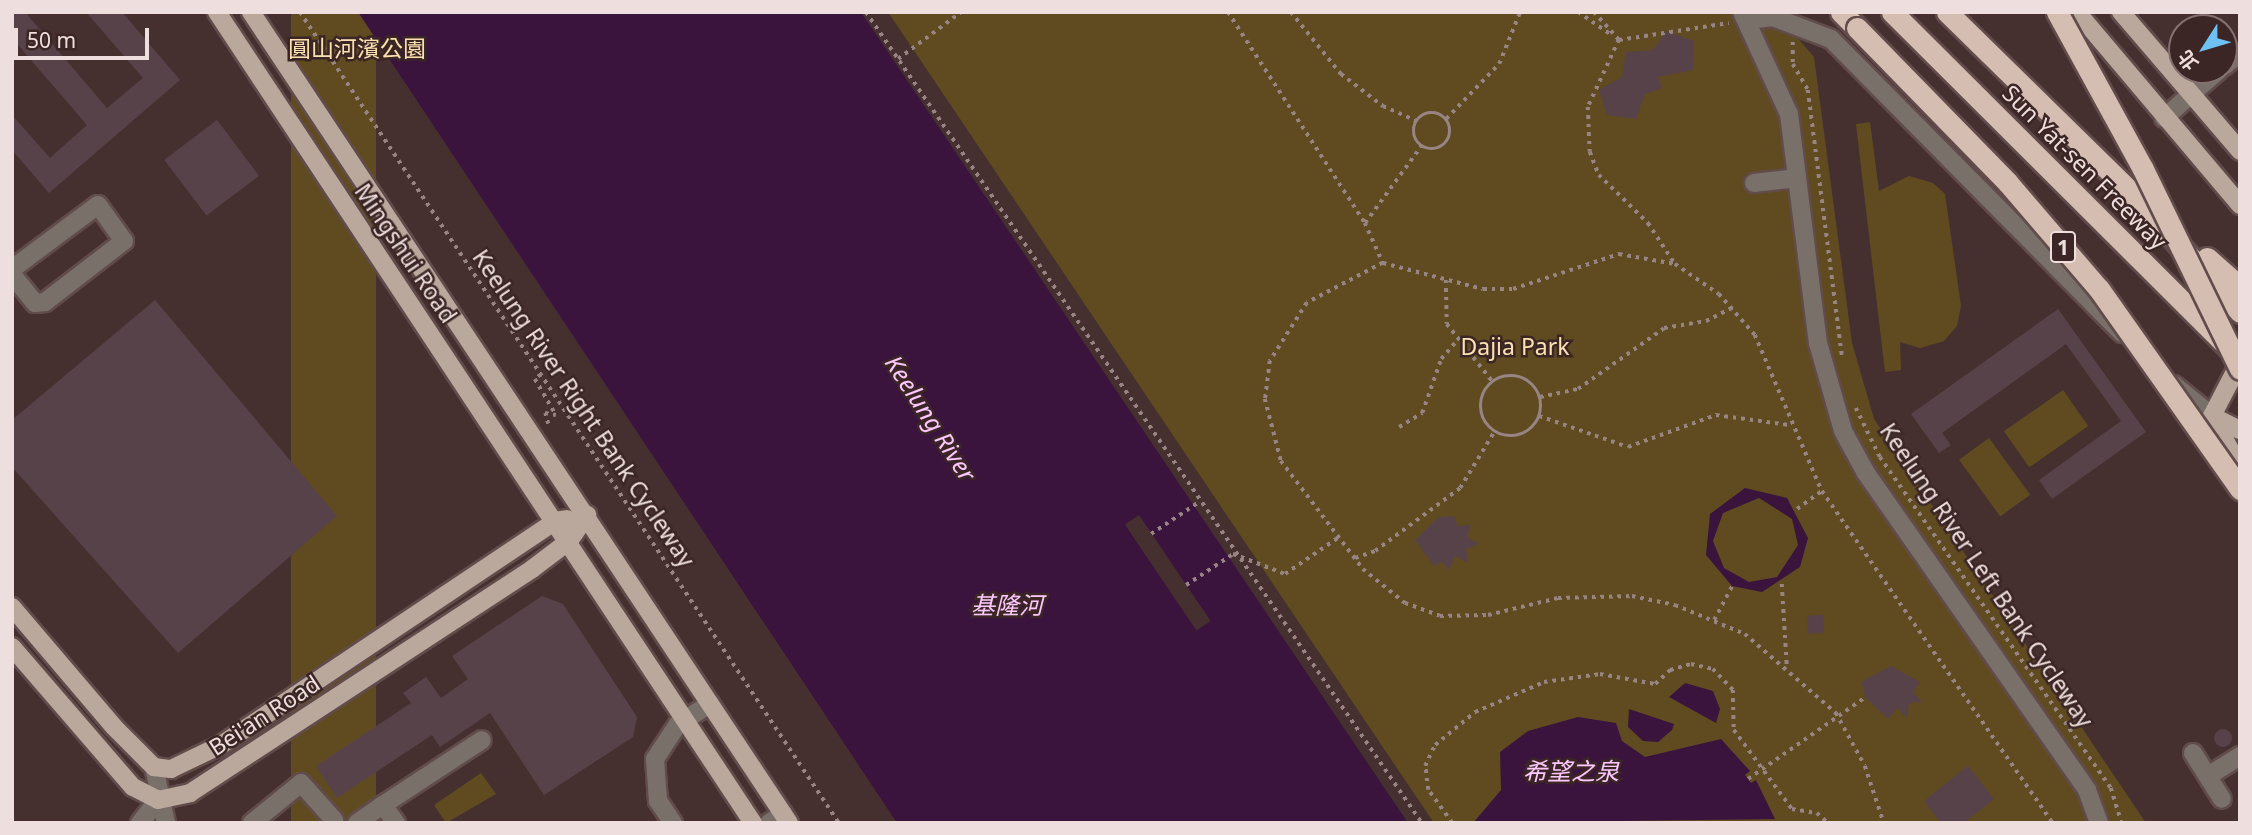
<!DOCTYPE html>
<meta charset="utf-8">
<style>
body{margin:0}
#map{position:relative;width:2252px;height:835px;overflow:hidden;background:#46302f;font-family:"Noto Sans","Noto Sans TC",sans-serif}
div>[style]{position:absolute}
.green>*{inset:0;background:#604b21;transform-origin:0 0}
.water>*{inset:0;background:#3a143d}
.pier>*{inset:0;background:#46302f;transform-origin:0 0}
.building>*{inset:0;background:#57424a;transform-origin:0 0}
.round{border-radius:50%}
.path>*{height:3.5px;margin-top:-1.75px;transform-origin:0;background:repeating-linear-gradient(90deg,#978483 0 3.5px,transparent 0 8.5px)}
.path>.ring{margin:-1.75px;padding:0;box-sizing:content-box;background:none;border:3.5px solid #978483;border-radius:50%}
.roads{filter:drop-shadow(2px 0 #614c4b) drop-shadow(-2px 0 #614c4b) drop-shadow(0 2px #614c4b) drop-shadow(0 -2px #614c4b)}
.minor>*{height:18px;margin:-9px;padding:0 9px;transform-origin:9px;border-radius:9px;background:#79706a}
.major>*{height:18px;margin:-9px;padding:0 9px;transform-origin:9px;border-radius:9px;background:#bba89d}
.highway>*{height:21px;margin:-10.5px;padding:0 10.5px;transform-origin:10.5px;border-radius:10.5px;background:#d5beb1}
.bridges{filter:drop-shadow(2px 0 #614c4b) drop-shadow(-2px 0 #614c4b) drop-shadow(0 2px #614c4b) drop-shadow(0 -2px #614c4b)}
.highway-bridge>*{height:21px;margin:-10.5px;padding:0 10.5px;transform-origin:10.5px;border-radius:10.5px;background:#d5beb1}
span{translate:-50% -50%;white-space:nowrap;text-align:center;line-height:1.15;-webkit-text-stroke:5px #3b2625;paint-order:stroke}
.shield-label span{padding:2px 5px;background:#3b2625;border:2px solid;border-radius:5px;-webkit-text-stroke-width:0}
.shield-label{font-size:21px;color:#eedfde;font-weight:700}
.park-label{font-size:23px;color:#fbe1b0}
.street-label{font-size:23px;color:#eedfde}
.water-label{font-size:24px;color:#fcc8ff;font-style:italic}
.frame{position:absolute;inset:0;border:14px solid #eedfde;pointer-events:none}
.north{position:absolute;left:2168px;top:14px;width:70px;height:70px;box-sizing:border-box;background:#3b2625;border:2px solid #83706f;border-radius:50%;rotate:233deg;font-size:19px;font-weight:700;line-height:28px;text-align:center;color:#eedfde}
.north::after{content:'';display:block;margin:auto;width:24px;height:32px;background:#6ec2f3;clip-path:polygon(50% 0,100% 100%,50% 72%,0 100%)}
.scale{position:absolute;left:14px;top:28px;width:135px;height:32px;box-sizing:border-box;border:4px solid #eedfde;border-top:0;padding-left:9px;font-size:21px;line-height:24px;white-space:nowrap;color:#eedfde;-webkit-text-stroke:5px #3b2625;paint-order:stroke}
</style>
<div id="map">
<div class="green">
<i style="left:291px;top:12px;width:85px;height:975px"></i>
<i style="clip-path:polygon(888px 12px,1775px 12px,1814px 57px,1852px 343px,1874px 419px,2146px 823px,1434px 823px)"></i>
<i style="clip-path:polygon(1870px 122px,1879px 191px,1909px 176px,1933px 183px,1945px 194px,1961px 306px,1957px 326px,1944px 341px,1920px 348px,1900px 342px,1901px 370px,1885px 372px,1856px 124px)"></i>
<i style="left:2063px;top:390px;width:44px;height:72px;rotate:55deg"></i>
<i style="left:1989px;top:438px;width:70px;height:37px;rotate:54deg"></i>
<i style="clip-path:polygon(481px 773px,496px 794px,446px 823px,434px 805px)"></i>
</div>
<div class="water">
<i style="clip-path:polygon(358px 12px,861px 12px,1408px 823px,897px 823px)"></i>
<i style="clip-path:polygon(evenodd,1745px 488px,1787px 498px,1808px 538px,1800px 567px,1762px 592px,1732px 586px,1706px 555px,1710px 514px,1745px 488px,1759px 498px,1792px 519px,1798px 545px,1777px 577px,1749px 582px,1724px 568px,1713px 541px,1723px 513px,1759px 498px)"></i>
<i style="clip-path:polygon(1685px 683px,1713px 691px,1720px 709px,1716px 723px,1669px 697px)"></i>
<i style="clip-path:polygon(1629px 709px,1674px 724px,1672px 730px,1658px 742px,1643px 741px,1628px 727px)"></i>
<i style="clip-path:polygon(1578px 717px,1616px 723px,1622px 741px,1645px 757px,1721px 739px,1750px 771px,1745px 775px,1751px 783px,1756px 780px,1775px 819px,1473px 823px,1501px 790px,1500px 752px,1528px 731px)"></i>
</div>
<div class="pier">
<i style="left:1139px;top:515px;width:128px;height:17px;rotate:56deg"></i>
</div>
<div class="building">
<i style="clip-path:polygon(12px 12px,25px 12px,107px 108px,143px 78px,86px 12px,122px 12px,180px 80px,49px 193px,12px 150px,12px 115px,50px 158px,87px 125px,12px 38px)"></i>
<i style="clip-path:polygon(1666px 31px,1694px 41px,1693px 70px,1658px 77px,1662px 88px,1645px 94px,1636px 119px,1607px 115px,1599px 90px,1622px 77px,1626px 52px,1653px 50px)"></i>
<i style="left:217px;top:120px;width:70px;height:66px;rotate:53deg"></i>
<i style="clip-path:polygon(155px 300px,337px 516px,178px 653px,12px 467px,12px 420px)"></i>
<i style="clip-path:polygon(2058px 309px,2146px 432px,2052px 499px,2039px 480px,2121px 421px,2066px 344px,1942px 433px,1951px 445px,1939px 453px,1911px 414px)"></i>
<i style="clip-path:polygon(1454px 516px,1458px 526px,1471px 525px,1467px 537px,1479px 544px,1466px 549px,1468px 563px,1455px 556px,1449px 570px,1442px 562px,1434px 566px,1415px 540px,1439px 517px)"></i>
<i style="clip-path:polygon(542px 596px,563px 604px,637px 717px,633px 737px,544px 795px,490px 713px,440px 747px,432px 735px,337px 798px,316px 766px,411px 703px,403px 693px,426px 677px,441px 698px,468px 679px,452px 656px)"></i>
<i style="left:1823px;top:615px;width:18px;height:16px;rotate:87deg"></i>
<i style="clip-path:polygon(1891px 666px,1920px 682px,1913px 692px,1922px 702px,1909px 703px,1907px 718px,1897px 708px,1888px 719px,1866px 698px,1861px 682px)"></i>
<i class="round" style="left:2214px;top:729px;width:18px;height:18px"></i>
<i style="clip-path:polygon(1968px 766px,1994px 799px,1964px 823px,1941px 823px,1924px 801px)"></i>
</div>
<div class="path">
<i style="left:300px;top:12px;width:974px;rotate:56.39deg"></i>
<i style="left:866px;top:12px;width:983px;rotate:55.57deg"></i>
<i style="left:1228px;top:12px;width:252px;rotate:57deg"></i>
<i style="left:1365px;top:223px;width:44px;rotate:65.8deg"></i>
<i style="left:1383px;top:263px;width:86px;rotate:152.2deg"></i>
<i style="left:1307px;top:303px;width:69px;rotate:122.5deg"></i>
<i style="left:1270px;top:361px;width:38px;rotate:97deg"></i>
<i style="left:1265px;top:399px;width:64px;rotate:75.5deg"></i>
<i style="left:1281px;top:461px;width:136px;rotate:52.8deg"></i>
<i style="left:1363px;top:569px;width:54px;rotate:39deg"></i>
<i style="left:1405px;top:603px;width:37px;rotate:20deg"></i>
<i style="left:1440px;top:616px;width:48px;rotate:-1.2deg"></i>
<i style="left:1488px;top:615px;width:72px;rotate:-13.7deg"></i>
<i style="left:1558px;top:598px;width:74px;rotate:-1.5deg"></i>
<i style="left:1632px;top:596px;width:44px;rotate:11.8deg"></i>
<i style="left:1675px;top:605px;width:76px;rotate:22.5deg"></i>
<i style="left:1745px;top:634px;width:121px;rotate:41deg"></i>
<i style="left:1836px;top:713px;width:60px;rotate:61.3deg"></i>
<i style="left:1865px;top:766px;width:60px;rotate:71.6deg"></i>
<i style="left:1291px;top:12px;width:80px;rotate:51.1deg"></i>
<i style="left:1341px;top:74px;width:53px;rotate:37.3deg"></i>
<i style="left:1383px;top:106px;width:37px;rotate:24deg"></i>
<i style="left:1578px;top:12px;width:42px;rotate:34.4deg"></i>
<i style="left:1594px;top:12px;width:38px;rotate:48deg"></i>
<i style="left:1619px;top:40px;width:74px;rotate:114.8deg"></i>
<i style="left:1588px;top:107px;width:45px;rotate:87.5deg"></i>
<i style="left:1590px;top:152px;width:25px;rotate:69deg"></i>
<i style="left:1599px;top:175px;width:69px;rotate:44.4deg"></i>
<i style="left:1648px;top:223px;width:49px;rotate:56.6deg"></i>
<i style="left:1675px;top:264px;width:53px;rotate:34.3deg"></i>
<i style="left:1719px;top:294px;width:55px;rotate:48.7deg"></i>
<i style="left:1755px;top:335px;width:170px;rotate:66.8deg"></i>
<i style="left:1822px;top:491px;width:404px;rotate:55.2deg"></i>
<i style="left:1619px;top:40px;width:111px;rotate:-8.8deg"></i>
<i style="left:1793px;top:42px;width:22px;rotate:90deg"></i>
<i style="left:1793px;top:64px;width:30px;rotate:60deg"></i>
<i style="left:1808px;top:90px;width:269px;rotate:82.7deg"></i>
<i style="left:898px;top:59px;width:79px;rotate:-36.7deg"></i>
<i class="ring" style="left:1414px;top:113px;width:32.5px;height:32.5px"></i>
<i style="left:1446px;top:119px;width:76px;rotate:-46.1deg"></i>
<i style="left:1499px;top:64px;width:56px;rotate:-68deg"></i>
<i style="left:1365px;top:223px;width:97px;rotate:-53.8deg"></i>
<i style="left:1383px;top:263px;width:103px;rotate:14.6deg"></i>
<i style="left:1483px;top:289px;width:30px"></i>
<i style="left:1513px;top:289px;width:112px;rotate:-18.3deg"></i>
<i style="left:1619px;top:254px;width:57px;rotate:10.1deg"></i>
<i style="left:1446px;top:280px;width:44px;rotate:88.7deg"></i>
<i style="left:1447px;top:324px;width:74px;rotate:51.6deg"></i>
<i style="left:541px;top:375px;width:7px;rotate:146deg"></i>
<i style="left:535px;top:379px;width:42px;rotate:59.7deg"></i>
<i class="ring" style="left:1481px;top:376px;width:56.5px;height:56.5px"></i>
<i style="left:1540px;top:397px;width:39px;rotate:-12deg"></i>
<i style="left:1578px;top:389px;width:105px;rotate:-35.3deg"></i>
<i style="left:1664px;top:328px;width:43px;rotate:-9.5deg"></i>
<i style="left:1706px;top:321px;width:30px;rotate:-27deg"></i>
<i style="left:1856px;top:408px;width:55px;rotate:63.9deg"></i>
<i style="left:1880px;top:457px;width:404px;rotate:55.1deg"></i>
<i style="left:2111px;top:788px;width:37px;rotate:73deg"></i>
<i style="left:1539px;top:416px;width:94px;rotate:19.2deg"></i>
<i style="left:1628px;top:447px;width:94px;rotate:-20deg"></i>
<i style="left:1716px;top:415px;width:74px;rotate:7.8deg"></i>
<i style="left:548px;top:424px;width:11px;rotate:-105deg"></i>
<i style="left:545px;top:413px;width:11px;rotate:10deg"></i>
<i style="left:1399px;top:427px;width:27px;rotate:-31deg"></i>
<i style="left:1422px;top:413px;width:57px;rotate:-70.6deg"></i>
<i style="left:1441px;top:359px;width:23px;rotate:-49deg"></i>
<i style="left:1797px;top:509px;width:31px;rotate:-36deg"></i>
<i style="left:1151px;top:534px;width:58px;rotate:-33.7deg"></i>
<i style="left:1355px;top:558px;width:21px;rotate:-19deg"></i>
<i style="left:1375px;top:551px;width:106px;rotate:-36.5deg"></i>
<i style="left:1460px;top:488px;width:66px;rotate:-58.7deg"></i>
<i style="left:1782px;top:584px;width:81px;rotate:86.5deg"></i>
<i style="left:1186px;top:585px;width:56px;rotate:-33.4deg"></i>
<i style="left:1233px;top:554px;width:56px;rotate:21deg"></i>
<i style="left:1285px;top:574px;width:65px;rotate:-34.4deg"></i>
<i style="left:1714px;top:620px;width:38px;rotate:-62deg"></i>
<i style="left:1748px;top:779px;width:141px;rotate:-34.9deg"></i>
<i style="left:1452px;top:823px;width:41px;rotate:-126deg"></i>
<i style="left:1428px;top:790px;width:24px;rotate:-97deg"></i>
<i style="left:1425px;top:766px;width:23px;rotate:-65deg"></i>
<i style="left:1435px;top:745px;width:52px;rotate:-39.5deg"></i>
<i style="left:1475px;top:712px;width:75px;rotate:-23.5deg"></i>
<i style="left:1544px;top:682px;width:57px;rotate:-8.1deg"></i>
<i style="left:1600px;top:674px;width:56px;rotate:10.3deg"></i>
<i style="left:1655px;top:684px;width:21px;rotate:-43deg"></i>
<i style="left:1670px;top:670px;width:22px;rotate:-16deg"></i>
<i style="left:1691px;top:664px;width:23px;rotate:13deg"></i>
<i style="left:1713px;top:669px;width:29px;rotate:46deg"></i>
<i style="left:1733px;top:690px;width:40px;rotate:88.6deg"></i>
<i style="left:1734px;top:730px;width:98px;rotate:53.7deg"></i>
<i style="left:1792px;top:809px;width:25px;rotate:9deg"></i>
<i style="left:1817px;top:813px;width:15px;rotate:42deg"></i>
</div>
<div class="roads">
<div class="minor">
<i style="left:1742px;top:12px;width:112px;rotate:65.3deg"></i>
<i style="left:1789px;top:114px;width:231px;rotate:82.8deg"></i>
<i style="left:1818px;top:343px;width:91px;rotate:74.1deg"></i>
<i style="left:1843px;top:431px;width:48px;rotate:61.3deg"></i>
<i style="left:1866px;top:473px;width:386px;rotate:55.1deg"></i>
<i style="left:2087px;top:790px;width:35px;rotate:70deg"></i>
<i style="left:1749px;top:20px;width:24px;rotate:-7deg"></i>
<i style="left:1773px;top:17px;width:62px;rotate:20.8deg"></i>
<i style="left:1831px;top:39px;width:414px;rotate:45.3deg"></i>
<i style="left:2224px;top:66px;width:21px;rotate:-39deg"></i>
<i style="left:2164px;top:118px;width:73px;rotate:-41.1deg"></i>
<i style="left:1754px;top:183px;width:43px;rotate:-6.6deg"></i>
<i style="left:12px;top:269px;width:107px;rotate:-36.7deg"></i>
<i style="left:98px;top:205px;width:44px;rotate:54.2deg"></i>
<i style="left:124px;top:241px;width:100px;rotate:142.3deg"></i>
<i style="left:45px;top:302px;width:10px;rotate:174deg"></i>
<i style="left:35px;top:303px;width:36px;rotate:-129deg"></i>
<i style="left:2174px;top:385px;width:49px;rotate:39.2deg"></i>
<i style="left:2193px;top:753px;width:54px;rotate:57.8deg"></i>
<i style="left:154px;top:767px;width:57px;rotate:77.9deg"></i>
<i style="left:2208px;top:776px;width:38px;rotate:-32deg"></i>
<i style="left:140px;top:823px;width:29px;rotate:-52deg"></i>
<i style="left:252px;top:823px;width:63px;rotate:-39.2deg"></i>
<i style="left:301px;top:783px;width:50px;rotate:48.3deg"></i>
<i style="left:357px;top:823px;width:32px;rotate:-35deg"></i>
<i style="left:396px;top:823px;width:22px;rotate:-126deg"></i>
<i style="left:383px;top:805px;width:118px;rotate:-33.3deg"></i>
<i style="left:673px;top:823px;width:27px;rotate:-124deg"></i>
<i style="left:658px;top:801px;width:42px;rotate:-94.1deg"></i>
<i style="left:655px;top:759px;width:42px;rotate:-56.7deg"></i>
<i style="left:678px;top:724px;width:38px;rotate:-32deg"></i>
<i style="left:769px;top:823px;width:17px;rotate:-33deg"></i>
</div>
<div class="major">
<i style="left:217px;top:12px;width:972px;rotate:56.54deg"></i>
<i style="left:251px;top:12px;width:973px;rotate:56.44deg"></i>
<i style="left:2077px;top:12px;width:253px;rotate:49.8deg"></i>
<i style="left:2121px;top:12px;width:183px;rotate:49.4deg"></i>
<i style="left:2240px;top:362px;width:61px;rotate:117.4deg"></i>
<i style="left:2212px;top:416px;width:59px;rotate:61.7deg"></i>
<i style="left:2212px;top:416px;width:31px;rotate:27deg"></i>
<i style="left:12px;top:607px;width:157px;rotate:49.6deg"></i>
<i style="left:114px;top:727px;width:57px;rotate:45deg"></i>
<i style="left:154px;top:767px;width:17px;rotate:7deg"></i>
<i style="left:171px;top:769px;width:55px;rotate:-25.6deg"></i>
<i style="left:221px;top:745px;width:402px;rotate:-33.8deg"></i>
<i style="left:555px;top:521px;width:12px;rotate:-9deg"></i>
<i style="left:12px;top:647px;width:185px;rotate:49.2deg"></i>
<i style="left:133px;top:787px;width:28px;rotate:27deg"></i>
<i style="left:158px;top:800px;width:33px;rotate:-12deg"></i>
<i style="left:190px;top:793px;width:409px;rotate:-33.2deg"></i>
<i style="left:532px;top:569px;width:46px;rotate:-37.1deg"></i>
<i style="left:569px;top:541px;width:32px;rotate:-55deg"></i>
</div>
<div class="highway">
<i style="left:1841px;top:12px;width:23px;rotate:45deg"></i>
<i style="left:1892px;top:12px;width:474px;rotate:44.9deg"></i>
<i style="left:1947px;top:12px;width:255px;rotate:44.4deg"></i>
<i style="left:2129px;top:190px;width:165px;rotate:47.7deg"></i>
<i style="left:2207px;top:258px;width:44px;rotate:41.3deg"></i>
</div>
</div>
<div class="bridges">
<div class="highway-bridge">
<i style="left:2057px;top:12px;width:179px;rotate:61.3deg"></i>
<i style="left:2143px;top:169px;width:222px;rotate:64.1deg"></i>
<i style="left:1857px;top:28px;width:216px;rotate:45.7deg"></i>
<i style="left:2008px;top:183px;width:140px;rotate:49.4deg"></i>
<i style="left:2099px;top:289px;width:245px;rotate:54.8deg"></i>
</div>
</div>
<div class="shield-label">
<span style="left:2063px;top:247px">1</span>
</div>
<div class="park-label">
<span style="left:357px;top:48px">圓山河濱公園</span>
<span style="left:1515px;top:346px">Dajia Park</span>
</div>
<div class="street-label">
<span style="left:2085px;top:167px;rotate:45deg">Sun Yat-sen Freeway</span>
<span style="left:406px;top:253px;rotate:56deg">Mingshui Road</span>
<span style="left:584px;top:408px;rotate:56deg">Keelung River Right Bank Cycleway</span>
<span style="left:1987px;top:575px;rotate:56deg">Keelung River Left Bank Cycleway</span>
<span style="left:264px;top:715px;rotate:-33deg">Bei'an Road</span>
</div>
<div class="water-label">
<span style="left:931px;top:418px;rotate:57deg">Keelung River</span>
<span style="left:1007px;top:605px">基隆河</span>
<span style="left:1571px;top:771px">希望之泉</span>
</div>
<div class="frame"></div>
<div class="north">北</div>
<div class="scale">50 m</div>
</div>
